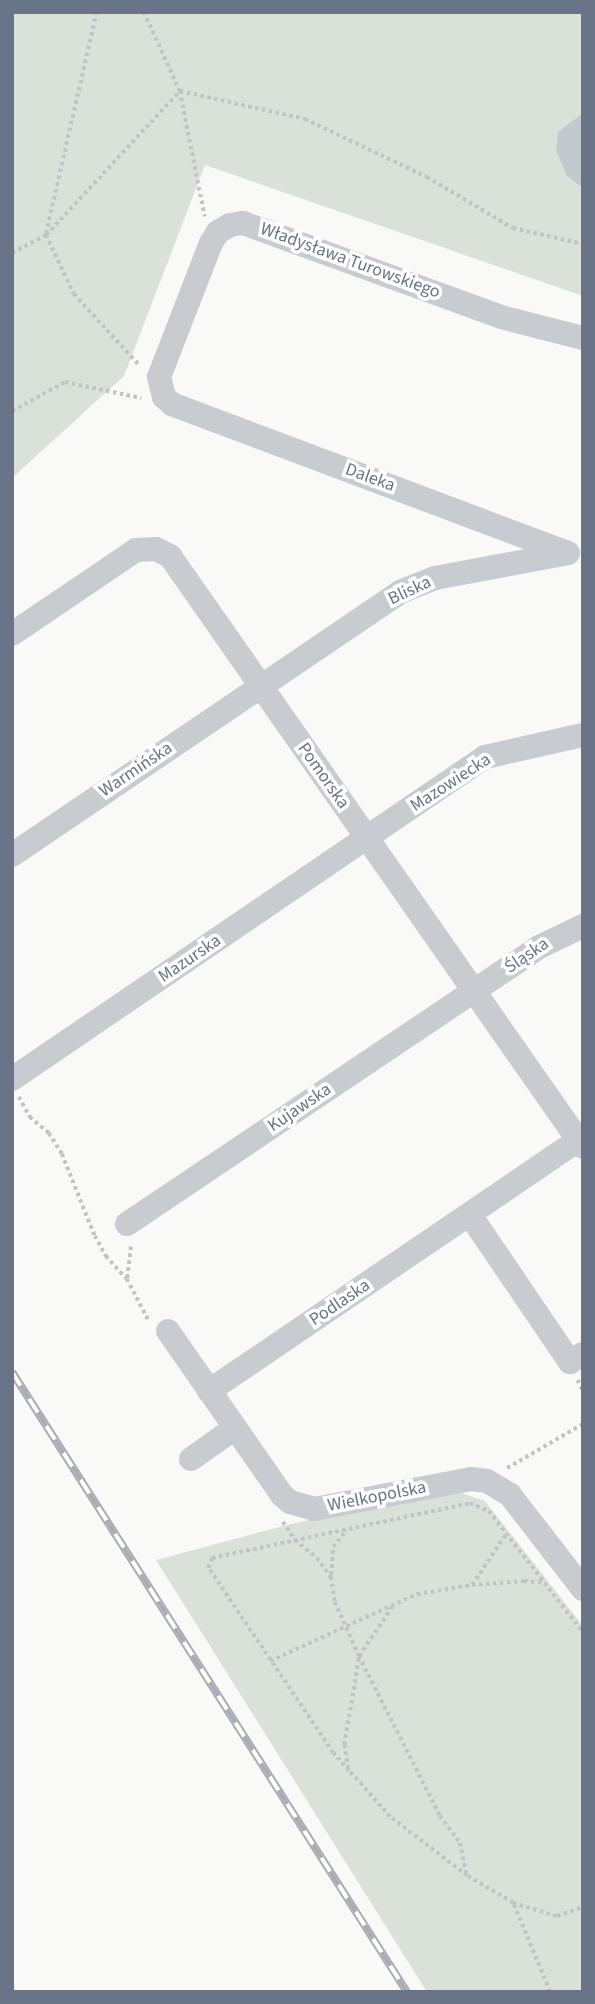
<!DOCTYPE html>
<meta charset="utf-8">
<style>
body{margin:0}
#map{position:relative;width:595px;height:2004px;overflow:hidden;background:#f9faf7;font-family:"Source Sans 3",sans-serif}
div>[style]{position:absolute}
.green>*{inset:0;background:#dae1d8}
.water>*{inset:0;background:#c2cad0}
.path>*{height:3.5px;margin-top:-1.75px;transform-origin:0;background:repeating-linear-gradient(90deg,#c2c3c6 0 3.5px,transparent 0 7px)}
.minor>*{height:24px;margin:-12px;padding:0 12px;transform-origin:12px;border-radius:12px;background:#c8cbcf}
.rail>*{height:8px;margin-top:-4px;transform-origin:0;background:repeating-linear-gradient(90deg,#fff 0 16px,#a8acb4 0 32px);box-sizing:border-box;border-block:2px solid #a8acb4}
span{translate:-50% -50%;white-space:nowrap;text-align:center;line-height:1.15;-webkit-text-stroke:7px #fff;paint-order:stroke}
.street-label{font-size:18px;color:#697488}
.frame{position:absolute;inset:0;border:14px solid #697488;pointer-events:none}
</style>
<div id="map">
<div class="green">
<i style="clip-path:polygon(12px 12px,583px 12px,583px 296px,205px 165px,124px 376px,12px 478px)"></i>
<i style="clip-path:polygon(452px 1490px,485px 1501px,583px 1626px,583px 1992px,427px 1992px,156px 1560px,291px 1524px)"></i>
</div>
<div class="water">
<i style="clip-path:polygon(583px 113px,583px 188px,567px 176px,556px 150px,558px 132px)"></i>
</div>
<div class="path">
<i style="left:97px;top:12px;width:229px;rotate:102.9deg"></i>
<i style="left:46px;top:235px;width:65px;rotate:64.6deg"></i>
<i style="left:74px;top:294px;width:98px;rotate:47.5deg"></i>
<i style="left:144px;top:12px;width:87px;rotate:65.5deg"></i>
<i style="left:180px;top:91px;width:128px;rotate:78.8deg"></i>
<i style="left:12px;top:253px;width:38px;rotate:-28deg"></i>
<i style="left:46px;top:235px;width:197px;rotate:-47.1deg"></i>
<i style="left:180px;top:91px;width:128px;rotate:12.6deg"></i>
<i style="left:305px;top:119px;width:135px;rotate:25.4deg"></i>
<i style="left:427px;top:177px;width:100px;rotate:30.7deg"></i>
<i style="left:513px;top:228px;width:72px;rotate:12.9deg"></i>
<i style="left:12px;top:411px;width:60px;rotate:-28.7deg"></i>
<i style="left:65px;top:382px;width:78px;rotate:11.9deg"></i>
<i style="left:19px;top:1097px;width:23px;rotate:61deg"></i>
<i style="left:30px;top:1117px;width:25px;rotate:40deg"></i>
<i style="left:49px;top:1133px;width:25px;rotate:58deg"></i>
<i style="left:62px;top:1154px;width:88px;rotate:68.1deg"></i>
<i style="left:95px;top:1236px;width:23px;rotate:61deg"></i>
<i style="left:106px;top:1256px;width:31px;rotate:48deg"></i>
<i style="left:127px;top:1279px;width:47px;rotate:62.4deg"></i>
<i style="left:127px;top:1278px;width:34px;rotate:-83deg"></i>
<i style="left:578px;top:1380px;width:12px;rotate:66deg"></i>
<i style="left:507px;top:1468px;width:88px;rotate:-30.1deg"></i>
<i style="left:283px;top:1522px;width:22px;rotate:56deg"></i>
<i style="left:295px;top:1540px;width:28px;rotate:39deg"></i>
<i style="left:317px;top:1558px;width:24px;rotate:54deg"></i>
<i style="left:331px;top:1577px;width:25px;rotate:81deg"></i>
<i style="left:335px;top:1602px;width:59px;rotate:66deg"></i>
<i style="left:359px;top:1656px;width:179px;rotate:63.1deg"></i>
<i style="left:440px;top:1816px;width:34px;rotate:53deg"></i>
<i style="left:460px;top:1843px;width:34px;rotate:78deg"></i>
<i style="left:331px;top:1575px;width:28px;rotate:-86deg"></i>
<i style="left:333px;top:1547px;width:21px;rotate:-51deg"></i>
<i style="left:472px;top:1585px;width:61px;rotate:-56.3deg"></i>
<i style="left:270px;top:1661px;width:162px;rotate:-24.5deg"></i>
<i style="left:417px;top:1594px;width:56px;rotate:-9.3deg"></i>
<i style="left:472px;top:1585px;width:52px;rotate:-4.4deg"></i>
<i style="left:524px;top:1581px;width:21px;rotate:5deg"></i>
<i style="left:348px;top:1769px;width:24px;rotate:-99deg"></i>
<i style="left:344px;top:1745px;width:90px;rotate:-80.4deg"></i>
<i style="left:359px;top:1656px;width:59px;rotate:-56deg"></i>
<i style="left:513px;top:1903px;width:46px;rotate:16.5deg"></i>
<i style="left:557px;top:1916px;width:28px;rotate:-19deg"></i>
<i style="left:550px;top:1992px;width:96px;rotate:-112.6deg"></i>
<i style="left:513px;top:1903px;width:53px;rotate:-149.6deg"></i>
<i style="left:467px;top:1876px;width:97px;rotate:-142.5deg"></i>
<i style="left:390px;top:1817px;width:62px;rotate:-131.7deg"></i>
<i style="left:349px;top:1771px;width:24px;rotate:-132deg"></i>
<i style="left:333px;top:1753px;width:223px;rotate:-124deg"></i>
<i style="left:208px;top:1568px;width:11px;rotate:-68deg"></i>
<i style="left:212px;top:1558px;width:264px;rotate:-12deg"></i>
<i style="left:470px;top:1503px;width:21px;rotate:23deg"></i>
<i style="left:489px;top:1511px;width:153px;rotate:52.2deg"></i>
</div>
<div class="minor">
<i style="left:568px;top:553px;width:423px;rotate:-159.4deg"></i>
<i style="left:172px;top:404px;width:11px;rotate:-139deg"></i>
<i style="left:164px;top:397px;width:21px;rotate:-104deg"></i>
<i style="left:159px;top:377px;width:144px;rotate:-68.8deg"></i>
<i style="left:211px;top:243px;width:13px;rotate:-58deg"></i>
<i style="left:218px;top:232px;width:14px;rotate:-30deg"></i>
<i style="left:230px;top:225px;width:13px;rotate:-9deg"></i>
<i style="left:243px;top:223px;width:275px;rotate:20deg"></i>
<i style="left:501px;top:317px;width:85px;rotate:14.4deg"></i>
<i style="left:12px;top:634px;width:150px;rotate:-34.1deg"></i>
<i style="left:136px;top:550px;width:20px;rotate:-3deg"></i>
<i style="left:156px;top:549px;width:16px;rotate:27deg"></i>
<i style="left:170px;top:556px;width:721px;rotate:55.05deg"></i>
<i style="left:12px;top:855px;width:469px;rotate:-34.1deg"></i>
<i style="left:400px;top:592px;width:38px;rotate:-22deg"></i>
<i style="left:435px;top:578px;width:135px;rotate:-10.6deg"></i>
<i style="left:12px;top:1079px;width:572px;rotate:-34.25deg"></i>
<i style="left:485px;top:757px;width:100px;rotate:-12.7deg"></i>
<i style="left:470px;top:1215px;width:178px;rotate:55.8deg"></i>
<i style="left:570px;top:1362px;width:15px;rotate:-32deg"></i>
<i style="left:127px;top:1224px;width:496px;rotate:-33.9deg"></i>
<i style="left:539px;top:947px;width:49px;rotate:-25.5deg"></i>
<i style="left:168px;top:1331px;width:200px;rotate:55.2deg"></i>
<i style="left:282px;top:1495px;width:11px;rotate:41deg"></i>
<i style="left:290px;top:1502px;width:25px;rotate:16deg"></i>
<i style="left:314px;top:1509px;width:160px;rotate:-10.8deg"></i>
<i style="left:471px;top:1479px;width:16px;rotate:7deg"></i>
<i style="left:487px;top:1481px;width:27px;rotate:31deg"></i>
<i style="left:510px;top:1495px;width:119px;rotate:52.2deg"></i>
<i style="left:209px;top:1391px;width:445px;rotate:-34.2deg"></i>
<i style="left:191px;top:1459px;width:54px;rotate:-35.2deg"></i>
</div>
<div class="rail">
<i style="left:12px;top:1372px;width:735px;rotate:57.5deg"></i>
</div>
<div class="street-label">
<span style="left:350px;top:261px;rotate:20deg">Władysława Turowskiego</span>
<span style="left:370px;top:478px;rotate:20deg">Daleka</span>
<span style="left:410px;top:591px;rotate:-25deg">Bliska</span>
<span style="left:136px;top:770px;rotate:-34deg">Warmińska</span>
<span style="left:323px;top:776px;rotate:55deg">Pomorska</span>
<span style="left:451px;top:783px;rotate:-33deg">Mazowiecka</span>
<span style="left:527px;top:956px;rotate:-34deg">Śląska</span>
<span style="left:190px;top:959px;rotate:-34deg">Mazurska</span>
<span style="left:300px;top:1108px;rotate:-34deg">Kujawska</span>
<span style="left:340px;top:1303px;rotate:-34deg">Podlaska</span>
<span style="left:377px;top:1497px;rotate:-11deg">Wielkopolska</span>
</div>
<div class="frame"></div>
</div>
